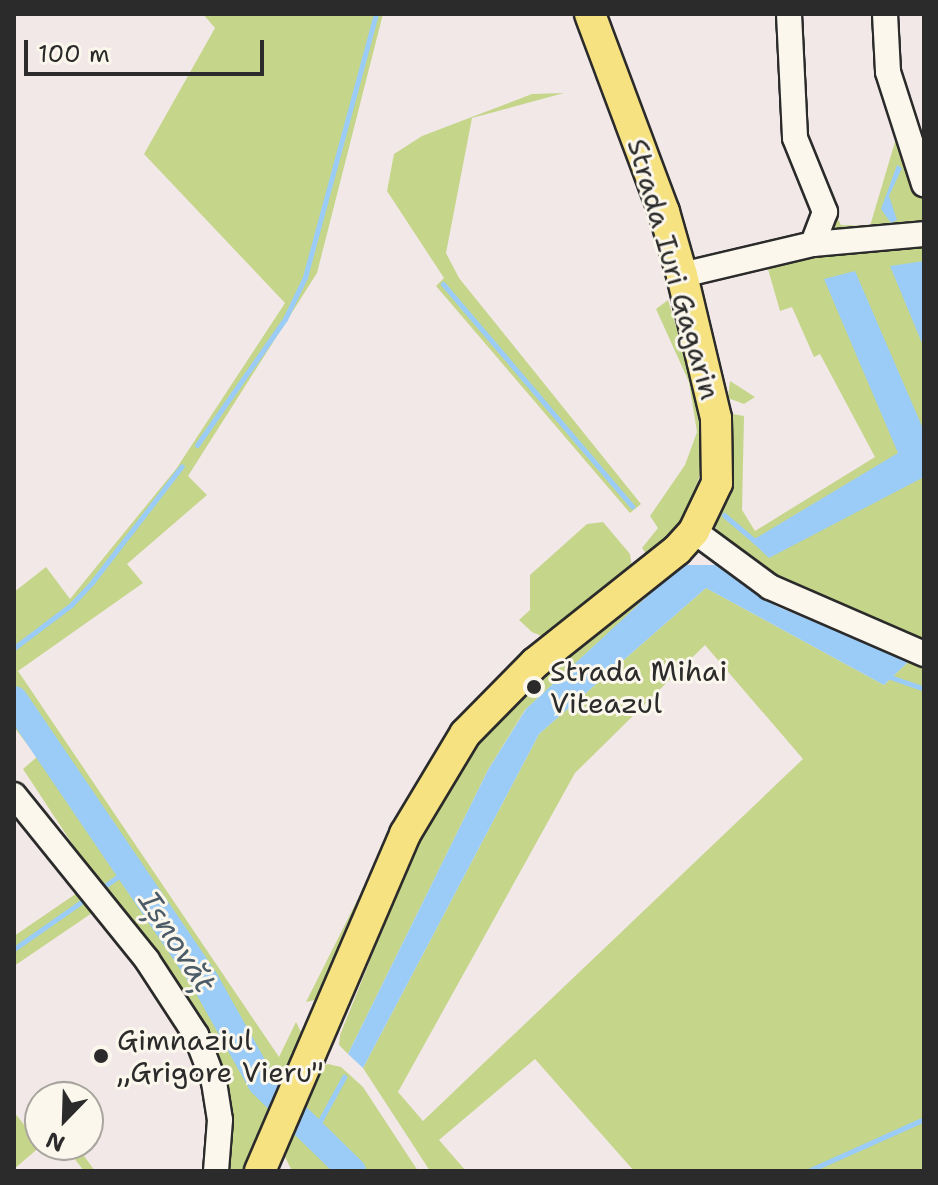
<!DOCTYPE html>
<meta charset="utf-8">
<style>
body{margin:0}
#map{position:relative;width:938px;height:1185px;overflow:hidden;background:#f2e8e8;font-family:"Shantell Sans",sans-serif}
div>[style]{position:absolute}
.green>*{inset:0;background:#c5d58a}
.water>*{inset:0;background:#9accf7}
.stream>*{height:5px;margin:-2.5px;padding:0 2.5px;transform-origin:2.5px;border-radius:2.5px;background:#9accf7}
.river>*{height:28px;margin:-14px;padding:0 14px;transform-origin:14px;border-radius:14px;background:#9accf7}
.roads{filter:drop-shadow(2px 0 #2b2b2b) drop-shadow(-2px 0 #2b2b2b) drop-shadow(0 2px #2b2b2b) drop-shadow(0 -2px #2b2b2b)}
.minor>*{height:24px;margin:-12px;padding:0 12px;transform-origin:12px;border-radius:12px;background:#fbf7ec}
.major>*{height:30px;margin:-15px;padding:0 15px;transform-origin:15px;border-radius:15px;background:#f7e281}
.dots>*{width:22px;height:22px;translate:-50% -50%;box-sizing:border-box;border:4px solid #fbf7ec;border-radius:50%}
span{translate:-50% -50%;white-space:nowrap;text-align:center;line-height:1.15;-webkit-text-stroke:6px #fbf7ec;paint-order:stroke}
.street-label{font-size:28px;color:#2b2b2b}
.poi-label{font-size:28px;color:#2b2b2b}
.left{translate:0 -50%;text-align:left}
.water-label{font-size:30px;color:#4c5b68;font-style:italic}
.frame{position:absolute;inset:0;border:16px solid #2b2b2b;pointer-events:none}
.north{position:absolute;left:24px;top:1081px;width:80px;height:80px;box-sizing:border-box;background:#fbf7ec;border:2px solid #a8a59f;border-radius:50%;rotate:203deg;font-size:22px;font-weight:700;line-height:32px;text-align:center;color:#2b2b2b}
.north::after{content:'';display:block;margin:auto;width:28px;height:36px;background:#2b2b2b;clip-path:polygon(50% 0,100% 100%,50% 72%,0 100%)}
.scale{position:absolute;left:24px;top:40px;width:240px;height:36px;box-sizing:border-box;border:4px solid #2b2b2b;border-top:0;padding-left:10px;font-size:24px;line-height:28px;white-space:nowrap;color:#2b2b2b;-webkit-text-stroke:6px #fbf7ec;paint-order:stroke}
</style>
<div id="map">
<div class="green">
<i style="clip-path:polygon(203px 14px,383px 14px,317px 273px,188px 476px,207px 495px,127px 564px,143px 583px,18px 671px,279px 1057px,296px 1022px,302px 1034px,244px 1171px,226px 1171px,232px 1122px,218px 1065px,23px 769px,37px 757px,14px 727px,14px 592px,46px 567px,70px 599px,176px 469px,285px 303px,144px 154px,215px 28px)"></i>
<i style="clip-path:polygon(564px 93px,472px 118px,446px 253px,459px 278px,641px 504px,630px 513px,436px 286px,444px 278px,387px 191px,394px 154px,422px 136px,532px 94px)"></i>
<i style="clip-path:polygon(900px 125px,924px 200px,924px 229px,826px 238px,834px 211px,841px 225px,870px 226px)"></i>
<i style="clip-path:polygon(924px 243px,924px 645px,769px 577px,720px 538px,713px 520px,727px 413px,744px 416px,742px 510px,755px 531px,875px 457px,820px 354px,814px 357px,792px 307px,780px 311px,766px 262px)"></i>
<i style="clip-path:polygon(668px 300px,692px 377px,705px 459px,685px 521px,648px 556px,642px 548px,658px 528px,650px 516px,685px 465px,697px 432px,689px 382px,656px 309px)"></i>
<i style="clip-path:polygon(730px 381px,755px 397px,744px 404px,728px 398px)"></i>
<i style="clip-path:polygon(603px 522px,630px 554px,632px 568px,544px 637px,532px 632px,519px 620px,530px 610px,530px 575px,587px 524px)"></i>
<i style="clip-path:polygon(evenodd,706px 588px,884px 685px,909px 661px,924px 666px,924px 1171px,634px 1171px,535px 1059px,439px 1140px,466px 1171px,430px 1171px,363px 1068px,539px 734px,706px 588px,705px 645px,803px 759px,423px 1121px,398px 1092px,575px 773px,705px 645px)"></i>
<i style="clip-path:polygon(644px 600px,525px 710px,488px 770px,348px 1054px,339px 1045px,340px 1035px,435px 799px,460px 760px,525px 688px,624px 608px)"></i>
<i style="clip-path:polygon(390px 835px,315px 1000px,306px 1002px)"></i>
<i style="clip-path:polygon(80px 891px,95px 911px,14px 966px,14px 936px)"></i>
<i style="clip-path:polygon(328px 1064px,341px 1067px,363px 1087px,418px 1171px,292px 1171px,282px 1151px,316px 1069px)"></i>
<i style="clip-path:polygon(14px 1112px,41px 1146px,14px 1169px)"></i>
<i style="clip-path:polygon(64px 1145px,76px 1145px,95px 1171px,84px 1171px)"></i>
</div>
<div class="water">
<i style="clip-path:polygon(897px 165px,902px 168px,889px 196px,897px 220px,891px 223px,881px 209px)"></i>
<i style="clip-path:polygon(924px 261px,924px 348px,890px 266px)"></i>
<i style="clip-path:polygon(855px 271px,924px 431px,924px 477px,769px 558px,751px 541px,898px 453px,824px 279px)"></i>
<i style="clip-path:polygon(681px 565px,718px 565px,776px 606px,909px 661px,884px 685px,706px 588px,539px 734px,363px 1068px,348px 1054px,488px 770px,526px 709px)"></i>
</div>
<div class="stream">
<i style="left:443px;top:284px;width:292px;rotate:49.6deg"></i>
<i style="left:197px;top:445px;width:154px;rotate:-55.1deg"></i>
<i style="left:285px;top:319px;width:47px;rotate:-64.5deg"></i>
<i style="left:305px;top:277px;width:272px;rotate:-74.9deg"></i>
<i style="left:724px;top:515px;width:43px;rotate:40.3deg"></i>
<i style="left:14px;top:648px;width:71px;rotate:-37deg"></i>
<i style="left:71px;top:605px;width:33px;rotate:-47deg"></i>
<i style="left:93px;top:581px;width:145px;rotate:-52.3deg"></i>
<i style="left:887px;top:676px;width:39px;rotate:19deg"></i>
<i style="left:106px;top:885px;width:29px;rotate:-35deg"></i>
<i style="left:14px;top:949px;width:85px;rotate:-35deg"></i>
<i style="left:314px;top:1132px;width:63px;rotate:-61.4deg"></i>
<i style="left:808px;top:1171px;width:127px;rotate:-24.1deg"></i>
</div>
<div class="river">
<i style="left:14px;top:700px;width:340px;rotate:55.8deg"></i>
<i style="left:205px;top:981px;width:117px;rotate:60.8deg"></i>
<i style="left:262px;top:1083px;width:126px;rotate:44.4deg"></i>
</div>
<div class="roads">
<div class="minor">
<i style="left:789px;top:14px;width:124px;rotate:87.2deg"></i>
<i style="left:795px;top:138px;width:80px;rotate:67.9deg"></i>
<i style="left:825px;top:212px;width:34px;rotate:111deg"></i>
<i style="left:885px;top:14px;width:58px;rotate:87deg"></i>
<i style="left:888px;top:72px;width:118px;rotate:72.2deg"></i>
<i style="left:682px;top:275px;width:135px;rotate:-13.3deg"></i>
<i style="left:813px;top:244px;width:111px;rotate:-5.1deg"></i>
<i style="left:694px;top:531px;width:94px;rotate:36.4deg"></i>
<i style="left:770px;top:587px;width:168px;rotate:23.5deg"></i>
<i style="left:14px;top:795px;width:212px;rotate:51.1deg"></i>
<i style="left:147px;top:960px;width:90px;rotate:56.8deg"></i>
<i style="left:196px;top:1035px;width:50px;rotate:69deg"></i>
<i style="left:214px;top:1082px;width:38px;rotate:81deg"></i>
<i style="left:220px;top:1120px;width:51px;rotate:94.5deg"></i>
</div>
<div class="major">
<i style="left:260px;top:1171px;width:367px;rotate:-66.7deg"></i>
<i style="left:405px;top:834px;width:117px;rotate:-59deg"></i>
<i style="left:465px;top:734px;width:100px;rotate:-45.4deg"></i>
<i style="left:535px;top:663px;width:181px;rotate:-38.5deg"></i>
<i style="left:677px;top:550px;width:25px;rotate:-48deg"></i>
<i style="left:694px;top:531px;width:53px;rotate:-64.4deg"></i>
<i style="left:717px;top:483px;width:65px;rotate:-90.9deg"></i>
<i style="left:716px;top:418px;width:147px;rotate:-103.4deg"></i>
<i style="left:682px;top:275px;width:66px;rotate:-105.9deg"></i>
<i style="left:664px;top:212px;width:211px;rotate:-110.5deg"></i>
</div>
</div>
<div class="dots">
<i style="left:534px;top:687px;background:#2b2b2b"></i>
<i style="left:101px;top:1056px;background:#2b2b2b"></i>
</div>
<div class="street-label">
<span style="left:674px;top:269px;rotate:74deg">Strada Iuri Gagarin</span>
</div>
<div class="poi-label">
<span class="left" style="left:550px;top:687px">Strada Mihai<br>Viteazul</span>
<span class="left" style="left:117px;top:1056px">Gimnaziul<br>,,Grigore Vieru"</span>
</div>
<div class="water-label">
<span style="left:177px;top:942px;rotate:57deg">Ișnovăț</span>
</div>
<div class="frame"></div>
<div class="north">N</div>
<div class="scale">100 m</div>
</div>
